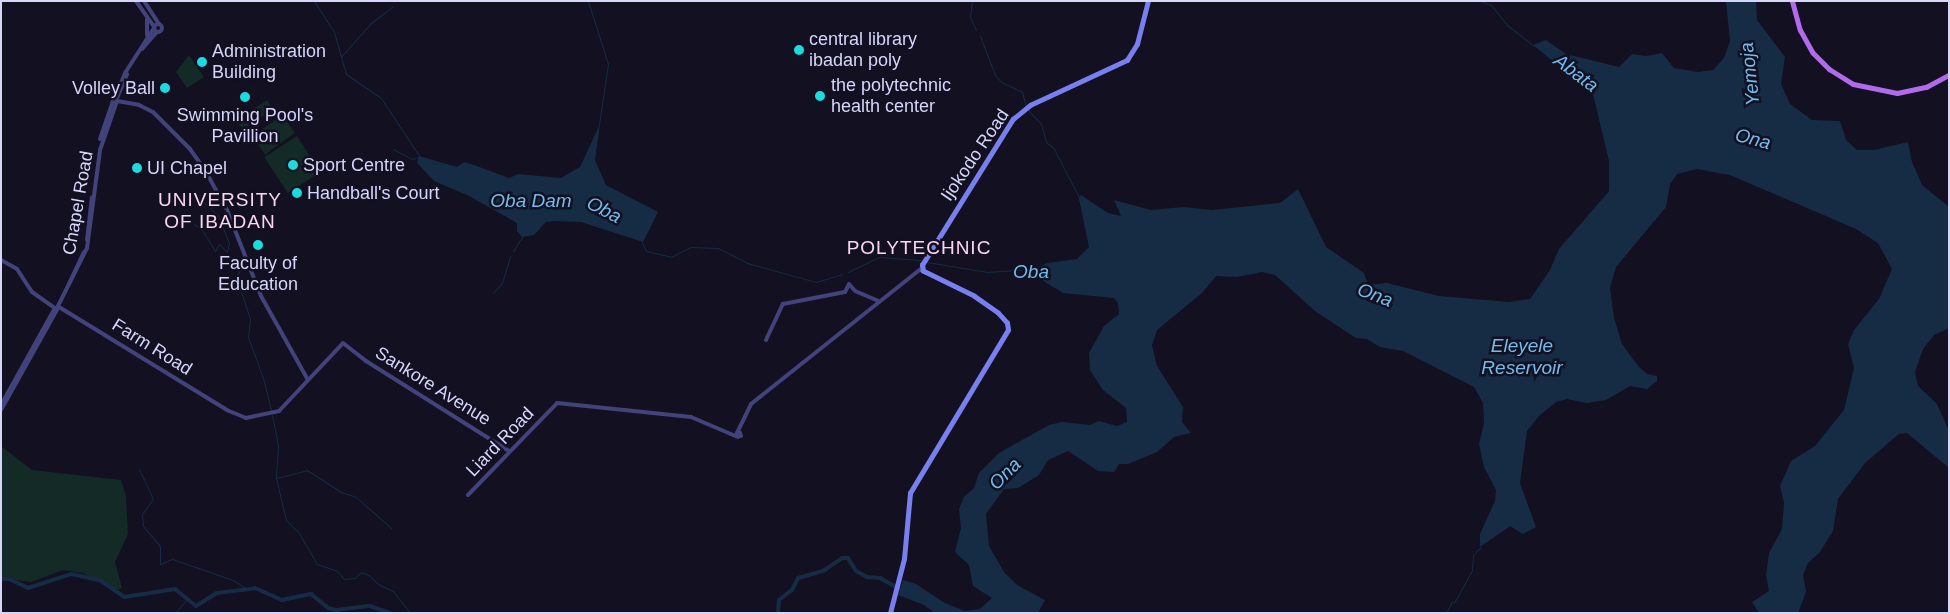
<!DOCTYPE html>
<style>
body{margin:0}
#map{position:relative;width:1950px;height:614px;overflow:hidden;background:#121021;font-family:Helvetica,sans-serif}
div>[style]{position:absolute}
.green>*{inset:0;background:#142a27;transform-origin:0 0}
.water>*{inset:0;background:#162c45}
.stream>*{height:1px;margin:-0.5px;padding:0 0.5px;transform-origin:0.5px;border-radius:0.5px;background:#162c45}
.river>*{height:4px;margin:-2px;padding:0 2px;transform-origin:2px;border-radius:2px;background:#162c45}
.tertiary>*{height:4px;margin:-2px;padding:0 2px;transform-origin:2px;border-radius:2px;background:#41437a}
.tertiary>.ring{margin:-2px;padding:0;box-sizing:content-box;background:none;border:4px solid #41437a;border-radius:50%}
.secondary>*{height:4.5px;margin:-2.25px;padding:0 2.25px;transform-origin:2.25px;border-radius:2.25px;background:#787fee}
.primary>*{height:5px;margin:-2.5px;padding:0 2.5px;transform-origin:2.5px;border-radius:2.5px;background:#b16aec}
.dots>*{width:14px;height:14px;translate:-50% -50%;box-sizing:border-box;border:2px solid #121021;border-radius:50%}
span{translate:-50% -50%;white-space:nowrap;text-align:center;line-height:1.15;-webkit-text-stroke:5px #121021;paint-order:stroke}
.poi-label{font-size:18px;color:#d6d5fa}
.left{translate:0 -50%;text-align:left}
.right{translate:-100% -50%;text-align:right}
.street-label{font-size:18px;color:#d6d5fa}
.water-label{font-size:19px;color:#70bded;font-style:italic}
.neighbourhood-label{font-size:19px;color:#fad7f0;letter-spacing:1px}
.frame{position:absolute;inset:0;border:2px solid #d6d5fa;pointer-events:none}
</style>
<div id="map">
<div class="green">
<i style="clip-path:polygon(189px 55px,204px 77px,187px 88px,176px 72px)"></i>
<i style="left:267px;top:100px;width:11px;height:37px;rotate:56deg"></i>
<i style="left:282px;top:115px;width:22px;height:37px;rotate:54deg"></i>
<i style="left:297px;top:136px;width:43px;height:39px;rotate:57deg"></i>
<i style="clip-path:polygon(1px 446px,32px 470px,121px 480px,126px 496px,128px 534px,115px 562px,122px 588px,117px 590px,83px 573px,63px 570px,31px 582px,1px 578px)"></i>
</div>
<div class="water">
<i style="clip-path:polygon(1726px 1px,1756px 1px,1757px 20px,1785px 57px,1781px 84px,1790px 104px,1812px 120px,1840px 121px,1846px 140px,1857px 150px,1874px 150px,1908px 142px,1912px 162px,1922px 185px,1949px 207px,1949px 328px,1934px 335px,1923px 349px,1915px 372px,1918px 386px,1937px 404px,1949px 431px,1949px 468px,1907px 433px,1899px 434px,1865px 463px,1838px 499px,1833px 531px,1820px 552px,1808px 563px,1803px 575px,1806px 592px,1798px 613px,1759px 613px,1752px 602px,1769px 591px,1766px 575px,1769px 553px,1782px 529px,1784px 503px,1780px 486px,1791px 461px,1815px 446px,1844px 410px,1854px 368px,1848px 344px,1854px 330px,1879px 299px,1892px 269px,1878px 243px,1856px 229px,1730px 175px,1697px 169px,1677px 174px,1670px 184px,1666px 207px,1616px 267px,1610px 288px,1614px 318px,1622px 344px,1638px 366px,1647px 374px,1657px 376px,1657px 381px,1647px 389px,1630px 386px,1606px 400px,1587px 403px,1567px 399px,1556px 402px,1539px 416px,1527px 431px,1520px 483px,1536px 527px,1523px 534px,1510px 526px,1480px 547px,1480px 534px,1495px 501px,1496px 490px,1484px 467px,1479px 444px,1484px 423px,1483px 403px,1474px 387px,1403px 351px,1380px 347px,1367px 339px,1356px 338px,1315px 311px,1275px 275px,1262px 272px,1237px 277px,1216px 276px,1203px 292px,1157px 330px,1152px 345px,1157px 366px,1183px 407px,1182px 422px,1191px 433px,1174px 437px,1157px 452px,1128px 464px,1119px 464px,1114px 472px,1098px 471px,1068px 451px,1048px 460px,1039px 475px,1018px 488px,1004px 489px,986px 514px,989px 546px,1004px 572px,1017px 585px,1045px 600px,1038px 613px,935px 613px,924px 605px,898px 595px,903px 580px,916px 584px,945px 603px,965px 611px,980px 609px,992px 598px,973px 586px,969px 565px,955px 552px,961px 528px,959px 509px,964px 497px,974px 488px,979px 473px,999px 453px,1049px 425px,1062px 422px,1090px 425px,1099px 421px,1117px 426px,1127px 422px,1126px 408px,1103px 390px,1090px 370px,1089px 353px,1104px 326px,1119px 314px,1118px 303px,1114px 298px,1063px 293px,1037px 277px,1033px 270px,1047px 263px,1077px 259px,1089px 247px,1079px 199px,1081px 195px,1108px 213px,1121px 216px,1114px 200px,1151px 210px,1183px 207px,1212px 210px,1280px 203px,1298px 189px,1326px 247px,1364px 273px,1368px 285px,1387px 283px,1439px 296px,1509px 302px,1530px 299px,1550px 270px,1559px 249px,1609px 191px,1609px 161px,1593px 94px,1533px 45px,1546px 40px,1566px 54px,1619px 67px,1632px 54px,1646px 56px,1662px 53px,1674px 68px,1698px 72px,1713px 70px,1724px 58px,1730px 41px)"></i>
<i style="clip-path:polygon(600px 124px,595px 160px,606px 185px,658px 212px,643px 242px,581px 222px,554px 221px,546px 222px,534px 235px,522px 237px,517px 231px,517px 223px,469px 196px,434px 181px,417px 163px,419px 156px,457px 167px,464px 162px,474px 165px,509px 178px,518px 174px,561px 178px,580px 167px)"></i>
</div>
<div class="stream">
<i style="left:314px;top:1px;width:37px;rotate:57deg"></i>
<i style="left:334px;top:32px;width:44px;rotate:74.1deg"></i>
<i style="left:346px;top:74px;width:42px;rotate:34.4deg"></i>
<i style="left:381px;top:98px;width:71px;rotate:56.5deg"></i>
<i style="left:588px;top:1px;width:66px;rotate:72.4deg"></i>
<i style="left:608px;top:64px;width:61px;rotate:98.5deg"></i>
<i style="left:972px;top:1px;width:16px;rotate:97deg"></i>
<i style="left:970px;top:17px;width:14px;rotate:65deg"></i>
<i style="left:1480px;top:1px;width:12px;rotate:20deg"></i>
<i style="left:1491px;top:5px;width:26px;rotate:51deg"></i>
<i style="left:1507px;top:25px;width:34px;rotate:38deg"></i>
<i style="left:980px;top:36px;width:42px;rotate:69deg"></i>
<i style="left:995px;top:75px;width:9px;rotate:49deg"></i>
<i style="left:1001px;top:82px;width:23px;rotate:25deg"></i>
<i style="left:1022px;top:92px;width:16px;rotate:75deg"></i>
<i style="left:341px;top:57px;width:44px;rotate:-48.7deg"></i>
<i style="left:370px;top:24px;width:29px;rotate:-38deg"></i>
<i style="left:1028px;top:110px;width:19px;rotate:47deg"></i>
<i style="left:1041px;top:124px;width:19px;rotate:74deg"></i>
<i style="left:1046px;top:142px;width:11px;rotate:41deg"></i>
<i style="left:1054px;top:149px;width:56px;rotate:62.5deg"></i>
<i style="left:393px;top:149px;width:21px;rotate:28deg"></i>
<i style="left:412px;top:159px;width:6px;rotate:-18deg"></i>
<i style="left:203px;top:202px;width:20px;rotate:41deg"></i>
<i style="left:218px;top:215px;width:30px;rotate:69deg"></i>
<i style="left:229px;top:243px;width:9px;rotate:103deg"></i>
<i style="left:227px;top:252px;width:24px;rotate:60deg"></i>
<i style="left:239px;top:273px;width:9px;rotate:96deg"></i>
<i style="left:238px;top:282px;width:39px;rotate:72deg"></i>
<i style="left:250px;top:319px;width:18px;rotate:96deg"></i>
<i style="left:248px;top:337px;width:44px;rotate:69.9deg"></i>
<i style="left:263px;top:378px;width:34px;rotate:76deg"></i>
<i style="left:194px;top:224px;width:10px;rotate:37deg"></i>
<i style="left:202px;top:230px;width:25px;rotate:58deg"></i>
<i style="left:215px;top:251px;width:8px;rotate:-60deg"></i>
<i style="left:219px;top:244px;width:10px;rotate:45deg"></i>
<i style="left:642px;top:242px;width:10px;rotate:66deg"></i>
<i style="left:646px;top:251px;width:26px;rotate:13deg"></i>
<i style="left:671px;top:257px;width:22px;rotate:-27deg"></i>
<i style="left:691px;top:247px;width:27px;rotate:2deg"></i>
<i style="left:718px;top:248px;width:33px;rotate:27deg"></i>
<i style="left:747px;top:263px;width:72px;rotate:15.4deg"></i>
<i style="left:816px;top:282px;width:27px;rotate:-17deg"></i>
<i style="left:513px;top:251px;width:17px;rotate:-57deg"></i>
<i style="left:927px;top:262px;width:61px;rotate:9.5deg"></i>
<i style="left:987px;top:272px;width:46px;rotate:-3.7deg"></i>
<i style="left:848px;top:272px;width:34px;rotate:-26deg"></i>
<i style="left:879px;top:257px;width:42px;rotate:4.1deg"></i>
<i style="left:493px;top:293px;width:13px;rotate:-48deg"></i>
<i style="left:502px;top:283px;width:28px;rotate:-73deg"></i>
<i style="left:272px;top:415px;width:33px;rotate:79deg"></i>
<i style="left:278px;top:447px;width:31px;rotate:94deg"></i>
<i style="left:276px;top:478px;width:43px;rotate:76.6deg"></i>
<i style="left:286px;top:520px;width:18px;rotate:45deg"></i>
<i style="left:299px;top:533px;width:36px;rotate:60deg"></i>
<i style="left:317px;top:564px;width:21px;rotate:19deg"></i>
<i style="left:337px;top:571px;width:11px;rotate:49deg"></i>
<i style="left:344px;top:579px;width:11px;rotate:-5deg"></i>
<i style="left:355px;top:578px;width:8px;rotate:-45deg"></i>
<i style="left:361px;top:572px;width:10px;rotate:24deg"></i>
<i style="left:370px;top:576px;width:11px;rotate:45deg"></i>
<i style="left:378px;top:584px;width:17px;rotate:25deg"></i>
<i style="left:393px;top:591px;width:28px;rotate:52deg"></i>
<i style="left:139px;top:469px;width:33px;rotate:65deg"></i>
<i style="left:153px;top:499px;width:19px;rotate:126deg"></i>
<i style="left:142px;top:514px;width:12px;rotate:85deg"></i>
<i style="left:143px;top:526px;width:26px;rotate:50deg"></i>
<i style="left:160px;top:546px;width:18px;rotate:90deg"></i>
<i style="left:160px;top:564px;width:13px;rotate:-23deg"></i>
<i style="left:172px;top:559px;width:65px;rotate:19deg"></i>
<i style="left:233px;top:580px;width:15px;rotate:32deg"></i>
<i style="left:276px;top:478px;width:32px;rotate:-14deg"></i>
<i style="left:307px;top:470px;width:40px;rotate:32.9deg"></i>
<i style="left:341px;top:492px;width:16px;rotate:18deg"></i>
<i style="left:356px;top:497px;width:47px;rotate:41.5deg"></i>
<i style="left:175px;top:613px;width:17px;rotate:-50deg"></i>
<i style="left:1446px;top:613px;width:11px;rotate:-63deg"></i>
<i style="left:1451px;top:603px;width:4px;rotate:-27deg"></i>
<i style="left:1455px;top:601px;width:35px;rotate:-61deg"></i>
<i style="left:1472px;top:570px;width:15px;rotate:-86deg"></i>
<i style="left:1473px;top:555px;width:11px;rotate:-45deg"></i>
</div>
<div class="river">
<i style="left:1px;top:579px;width:8px"></i>
<i style="left:9px;top:579px;width:21px;rotate:25deg"></i>
<i style="left:28px;top:588px;width:45px;rotate:-18deg"></i>
<i style="left:71px;top:574px;width:30px;rotate:12deg"></i>
<i style="left:100px;top:580px;width:29px;rotate:35deg"></i>
<i style="left:124px;top:597px;width:52px;rotate:-8.9deg"></i>
<i style="left:175px;top:589px;width:27px;rotate:39deg"></i>
<i style="left:196px;top:606px;width:25px;rotate:-32deg"></i>
<i style="left:217px;top:593px;width:38px;rotate:-7deg"></i>
<i style="left:255px;top:588px;width:30px;rotate:24deg"></i>
<i style="left:282px;top:600px;width:30px;rotate:-12deg"></i>
<i style="left:311px;top:594px;width:22px;rotate:39deg"></i>
<i style="left:328px;top:608px;width:8px;rotate:14deg"></i>
<i style="left:336px;top:610px;width:34px;rotate:-7deg"></i>
<i style="left:370px;top:606px;width:21px;rotate:19deg"></i>
<i style="left:778px;top:613px;width:13px;rotate:-86deg"></i>
<i style="left:779px;top:600px;width:16px;rotate:-38deg"></i>
<i style="left:792px;top:590px;width:13px;rotate:-63deg"></i>
<i style="left:798px;top:578px;width:26px;rotate:-16deg"></i>
<i style="left:823px;top:571px;width:23px;rotate:-34deg"></i>
<i style="left:842px;top:558px;width:6px"></i>
<i style="left:848px;top:558px;width:15px;rotate:58deg"></i>
<i style="left:856px;top:571px;width:13px;rotate:29deg"></i>
<i style="left:867px;top:577px;width:13px;rotate:4deg"></i>
<i style="left:880px;top:578px;width:21px;rotate:29deg"></i>
</div>
<div class="tertiary">
<i style="left:136px;top:1px;width:32px;rotate:55deg"></i>
<i style="left:144px;top:1px;width:27px;rotate:57deg"></i>
<i style="left:147px;top:19px;width:16px;rotate:90deg"></i>
<i class="ring" style="left:154px;top:24px;width:4px;height:4px"></i>
<i style="left:142px;top:49px;width:23px;rotate:-49deg"></i>
<i style="left:115px;top:97px;width:26px;rotate:-67deg"></i>
<i style="left:125px;top:73px;width:54px;rotate:-57.2deg"></i>
<i style="left:117px;top:98px;width:26px;rotate:-67deg"></i>
<i style="left:117px;top:101px;width:22px;rotate:10deg"></i>
<i style="left:139px;top:105px;width:16px;rotate:27deg"></i>
<i style="left:153px;top:112px;width:52px;rotate:45deg"></i>
<i style="left:190px;top:149px;width:28px;rotate:55deg"></i>
<i style="left:206px;top:172px;width:43px;rotate:61.1deg"></i>
<i style="left:227px;top:210px;width:92px;rotate:68.4deg"></i>
<i style="left:261px;top:296px;width:96px;rotate:60.8deg"></i>
<i style="left:100px;top:139px;width:40px;rotate:-71.1deg"></i>
<i style="left:87px;top:240px;width:43px;rotate:-83.4deg"></i>
<i style="left:1px;top:260px;width:18px;rotate:29deg"></i>
<i style="left:17px;top:269px;width:27px;rotate:57deg"></i>
<i style="left:32px;top:292px;width:28px;rotate:35deg"></i>
<i style="left:69px;top:284px;width:35px;rotate:-65deg"></i>
<i style="left:849px;top:284px;width:9px;rotate:49deg"></i>
<i style="left:855px;top:291px;width:25px;rotate:23deg"></i>
<i style="left:58px;top:306px;width:65px;rotate:-63.4deg"></i>
<i style="left:87px;top:248px;width:99px;rotate:-82.4deg"></i>
<i style="left:100px;top:150px;width:52px;rotate:-70.9deg"></i>
<i style="left:59px;top:307px;width:199px;rotate:31.5deg"></i>
<i style="left:229px;top:411px;width:18px;rotate:22deg"></i>
<i style="left:246px;top:418px;width:34px;rotate:-12deg"></i>
<i style="left:279px;top:411px;width:93px;rotate:-46.7deg"></i>
<i style="left:343px;top:343px;width:29px;rotate:38deg"></i>
<i style="left:366px;top:361px;width:169px;rotate:32.2deg"></i>
<i style="left:766px;top:340px;width:40px;rotate:-65deg"></i>
<i style="left:783px;top:304px;width:63px;rotate:-11deg"></i>
<i style="left:845px;top:292px;width:9px;rotate:-63deg"></i>
<i style="left:1px;top:405px;width:111px;rotate:-60.9deg"></i>
<i style="left:1px;top:410px;width:115px;rotate:-60.8deg"></i>
<i style="left:737px;top:433px;width:32px;rotate:-64deg"></i>
<i style="left:751px;top:404px;width:218px;rotate:-38.5deg"></i>
<i style="left:740px;top:433px;width:3px;rotate:72deg"></i>
<i style="left:741px;top:436px;width:4px;rotate:180deg"></i>
<i style="left:737px;top:436px;width:3px;rotate:-90deg"></i>
<i style="left:737px;top:433px;width:3px"></i>
<i style="left:468px;top:495px;width:128px;rotate:-45.9deg"></i>
<i style="left:557px;top:403px;width:135px;rotate:6deg"></i>
<i style="left:691px;top:417px;width:51px;rotate:23.1deg"></i>
</div>
<div class="secondary">
<i style="left:890px;top:613px;width:56px;rotate:-75.5deg"></i>
<i style="left:904px;top:559px;width:66px;rotate:-84.8deg"></i>
<i style="left:910px;top:493px;width:190px;rotate:-59deg"></i>
<i style="left:1008px;top:330px;width:7px;rotate:-98deg"></i>
<i style="left:1007px;top:323px;width:13px;rotate:-132deg"></i>
<i style="left:998px;top:313px;width:29px;rotate:-145deg"></i>
<i style="left:974px;top:296px;width:57px;rotate:-153.9deg"></i>
<i style="left:923px;top:271px;width:6px;rotate:-99deg"></i>
<i style="left:922px;top:265px;width:172px;rotate:-58.1deg"></i>
<i style="left:1013px;top:119px;width:22px;rotate:-39deg"></i>
<i style="left:1030px;top:105px;width:107px;rotate:-24.9deg"></i>
<i style="left:1127px;top:60px;width:19px;rotate:-58deg"></i>
<i style="left:1137px;top:44px;width:44px;rotate:-75.7deg"></i>
</div>
<div class="primary">
<i style="left:1792px;top:1px;width:30px;rotate:75deg"></i>
<i style="left:1800px;top:30px;width:26px;rotate:61deg"></i>
<i style="left:1813px;top:53px;width:23px;rotate:45deg"></i>
<i style="left:1829px;top:69px;width:28px;rotate:32deg"></i>
<i style="left:1853px;top:84px;width:45px;rotate:11.6deg"></i>
<i style="left:1897px;top:93px;width:30px;rotate:-12deg"></i>
<i style="left:1926px;top:87px;width:26px;rotate:-28deg"></i>
</div>
<div class="dots">
<i style="left:799px;top:50px;background:#1cdbdf"></i>
<i style="left:202px;top:62px;background:#1cdbdf"></i>
<i style="left:165px;top:88px;background:#1cdbdf"></i>
<i style="left:820px;top:96px;background:#1cdbdf"></i>
<i style="left:245px;top:97px;background:#1cdbdf"></i>
<i style="left:293px;top:165px;background:#1cdbdf"></i>
<i style="left:137px;top:168px;background:#1cdbdf"></i>
<i style="left:297px;top:193px;background:#1cdbdf"></i>
<i style="left:258px;top:245px;background:#1cdbdf"></i>
</div>
<div class="poi-label">
<span class="left" style="left:809px;top:50px">central library<br>ibadan poly</span>
<span class="left" style="left:212px;top:62px">Administration<br>Building</span>
<span class="left" style="left:831px;top:96px">the polytechnic<br>health center</span>
<span class="right" style="left:155px;top:88px">Volley Ball</span>
<span style="left:245px;top:126px">Swimming Pool's<br>Pavillion</span>
<span class="left" style="left:303px;top:165px">Sport Centre</span>
<span class="left" style="left:147px;top:168px">UI Chapel</span>
<span class="left" style="left:307px;top:193px">Handball's Court</span>
<span style="left:258px;top:274px">Faculty of<br>Education</span>
</div>
<div class="street-label">
<span style="left:975px;top:155px;rotate:-56deg">Ijokodo Road</span>
<span style="left:78px;top:203px;rotate:-80deg">Chapel Road</span>
<span style="left:152px;top:347px;rotate:32deg">Farm Road</span>
<span style="left:433px;top:386px;rotate:32deg">Sankore Avenue</span>
<span style="left:500px;top:442px;rotate:-46deg">Liard Road</span>
</div>
<div class="water-label">
<span style="left:1576px;top:73px;rotate:37deg">Abata</span>
<span style="left:1750px;top:74px;rotate:-96deg">Yemoja</span>
<span style="left:1753px;top:139px;rotate:15deg">Ona</span>
<span style="left:531px;top:201px">Oba Dam</span>
<span style="left:604px;top:210px;rotate:28deg">Oba</span>
<span style="left:1031px;top:272px">Oba</span>
<span style="left:1375px;top:295px;rotate:21deg">Ona</span>
<span style="left:1522px;top:357px">Eleyele<br>Reservoir</span>
<span style="left:1005px;top:474px;rotate:-45deg">Ona</span>
</div>
<div class="neighbourhood-label">
<span style="left:220px;top:211px">UNIVERSITY<br>OF IBADAN</span>
<span style="left:919px;top:248px">POLYTECHNIC</span>
</div>
<div class="frame"></div>
</div>
